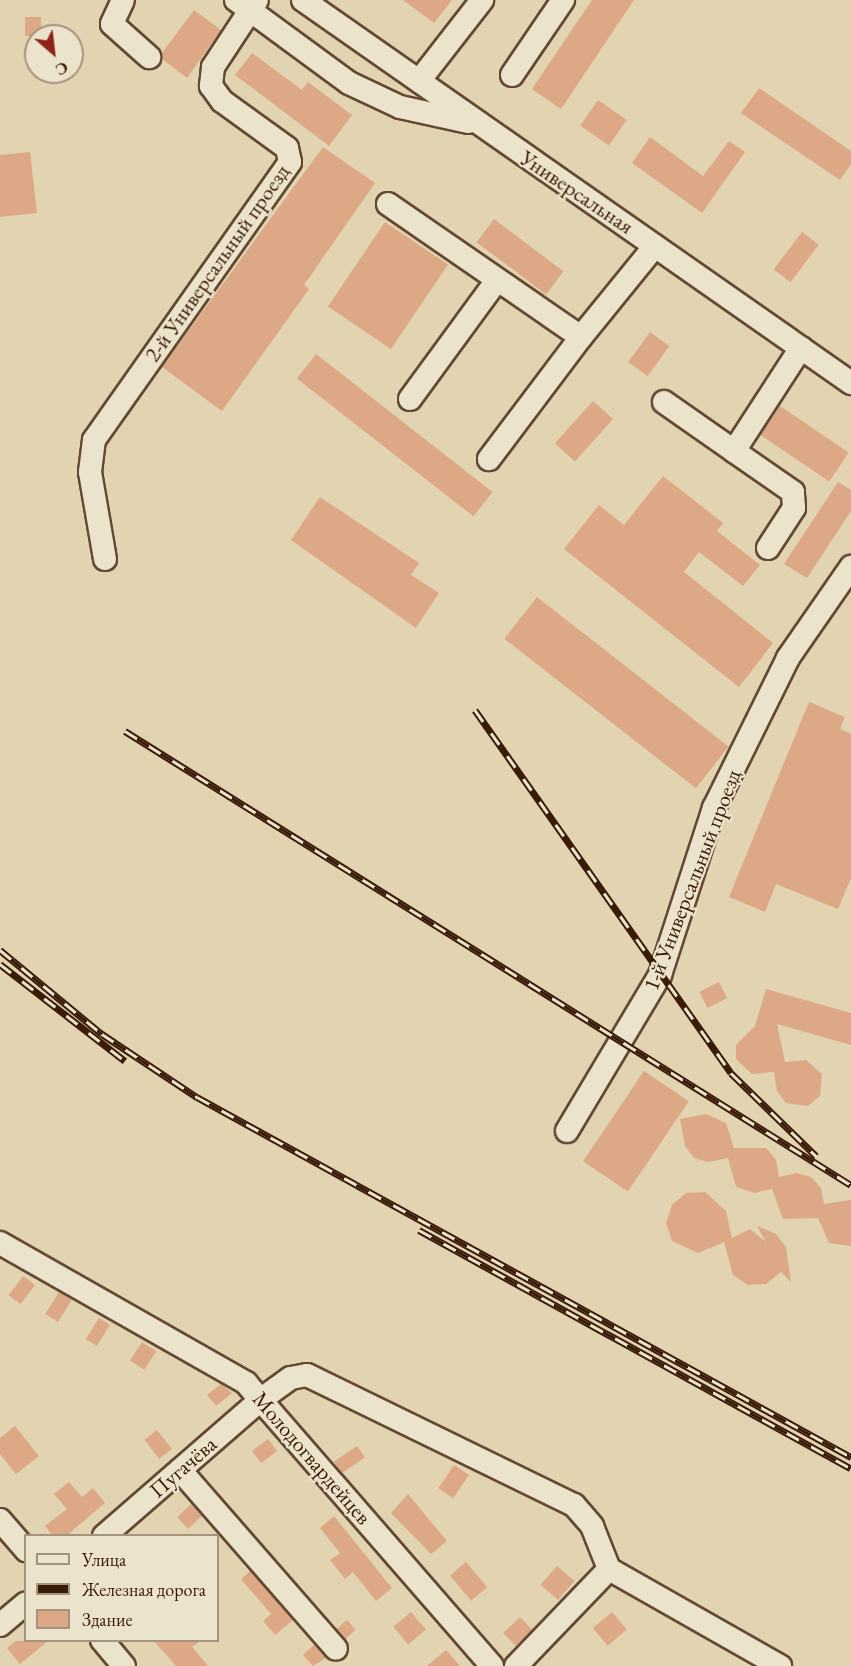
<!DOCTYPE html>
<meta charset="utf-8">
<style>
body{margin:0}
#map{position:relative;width:851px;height:1666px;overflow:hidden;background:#e2d4b1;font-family:"EB Garamond",serif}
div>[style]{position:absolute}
.building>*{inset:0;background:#dca885;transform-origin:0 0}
.roads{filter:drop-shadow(2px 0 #634932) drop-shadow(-2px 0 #634932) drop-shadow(0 2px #634932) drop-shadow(0 -2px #634932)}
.minor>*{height:22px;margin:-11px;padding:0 11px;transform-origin:11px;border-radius:11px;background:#ece3cc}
.rail>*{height:7px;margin-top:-3.5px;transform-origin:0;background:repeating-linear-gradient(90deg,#ece3cc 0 14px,#391b08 0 28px);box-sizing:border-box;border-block:2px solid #391b08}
span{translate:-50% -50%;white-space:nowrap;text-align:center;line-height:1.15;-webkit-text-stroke:4.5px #ece3cc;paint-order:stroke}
.street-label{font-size:22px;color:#391b08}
.legend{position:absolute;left:24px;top:1534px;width:195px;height:108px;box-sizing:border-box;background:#ece3cc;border:2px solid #a4937e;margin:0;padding:8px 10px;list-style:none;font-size:18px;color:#391b08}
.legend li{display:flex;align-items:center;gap:12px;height:30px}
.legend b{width:30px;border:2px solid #a4937e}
.north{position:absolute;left:24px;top:24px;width:60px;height:60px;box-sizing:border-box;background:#ece3cc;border:2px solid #a4937e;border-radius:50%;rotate:152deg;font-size:16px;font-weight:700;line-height:24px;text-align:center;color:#391b08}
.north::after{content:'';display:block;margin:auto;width:21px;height:27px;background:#8f2418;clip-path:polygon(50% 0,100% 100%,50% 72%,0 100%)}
</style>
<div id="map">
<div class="building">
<i style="clip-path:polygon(403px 0,452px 0,434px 23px)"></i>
<i style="clip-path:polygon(592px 0,634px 0,561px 109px,532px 89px)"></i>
<i style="clip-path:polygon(194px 10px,221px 30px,187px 78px,162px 59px,162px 53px)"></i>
<i style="left:41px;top:17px;width:19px;height:16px;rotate:90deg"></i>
<i style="clip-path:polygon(252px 53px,302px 90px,308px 82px,352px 115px,329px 146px,235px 75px)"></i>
<i style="clip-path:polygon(759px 88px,851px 151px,851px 164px,840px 180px,741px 113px)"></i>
<i style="left:598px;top:100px;width:35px;height:31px;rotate:35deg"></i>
<i style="clip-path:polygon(650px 137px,703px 176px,729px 141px,745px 152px,702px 213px,632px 163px)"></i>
<i style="clip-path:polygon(323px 147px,375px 183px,304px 285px,309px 289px,222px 411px,162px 367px)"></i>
<i style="clip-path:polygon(30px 152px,37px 213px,0 217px,0 155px)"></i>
<i style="left:494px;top:219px;width:87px;height:29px;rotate:37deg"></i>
<i style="left:385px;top:222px;width:76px;height:102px;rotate:34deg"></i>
<i style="left:802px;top:232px;width:21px;height:47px;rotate:37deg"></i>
<i style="left:650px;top:332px;width:24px;height:37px;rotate:36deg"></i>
<i style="left:316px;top:354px;width:224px;height:31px;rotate:38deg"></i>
<i style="left:593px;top:401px;width:27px;height:57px;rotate:42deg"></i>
<i style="left:780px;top:406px;width:83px;height:35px;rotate:34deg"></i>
<i style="clip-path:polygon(663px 476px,723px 523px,717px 531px,760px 565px,743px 586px,699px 552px,684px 572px,773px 643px,739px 687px,564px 549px,599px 505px,624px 525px)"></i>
<i style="clip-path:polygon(838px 482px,851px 490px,851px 511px,807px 578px,784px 564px)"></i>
<i style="clip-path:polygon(320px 497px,419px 563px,411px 575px,439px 593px,416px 628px,291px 540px)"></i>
<i style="left:537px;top:597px;width:243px;height:53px;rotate:38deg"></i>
<i style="clip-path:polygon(809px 702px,845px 717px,840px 729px,851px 734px,851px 878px,838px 909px,776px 884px,765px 912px,729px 897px)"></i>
<i style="left:719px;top:982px;width:18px;height:22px;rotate:63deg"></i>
<i style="clip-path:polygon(766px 989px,851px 1013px,851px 1045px,777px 1024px,785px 1062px,806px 1060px,822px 1074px,820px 1096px,808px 1106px,786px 1103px,777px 1091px,774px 1072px,752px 1074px,736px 1059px,736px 1045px,755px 1026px)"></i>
<i style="left:644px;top:1071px;width:54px;height:109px;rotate:34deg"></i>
<i style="clip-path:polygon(706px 1114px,726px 1123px,734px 1148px,766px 1148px,776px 1160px,779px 1177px,797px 1173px,811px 1177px,821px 1188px,824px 1204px,851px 1200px,851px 1246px,829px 1243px,818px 1218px,783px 1219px,772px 1189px,754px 1193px,736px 1187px,728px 1158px,708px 1162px,694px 1158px,685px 1146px,680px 1119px)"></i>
<i style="clip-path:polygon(705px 1192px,726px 1211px,732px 1238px,750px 1229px,766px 1242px,757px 1226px,776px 1234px,786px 1247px,791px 1282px,781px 1272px,766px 1284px,748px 1285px,733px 1275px,724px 1242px,698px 1253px,672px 1241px,666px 1223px,672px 1205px,686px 1193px)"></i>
<i style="left:23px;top:1276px;width:15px;height:24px;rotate:37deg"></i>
<i style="left:59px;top:1292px;width:15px;height:26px;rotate:32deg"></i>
<i style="left:99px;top:1318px;width:13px;height:25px;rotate:32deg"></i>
<i style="left:142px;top:1342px;width:17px;height:22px;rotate:33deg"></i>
<i style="clip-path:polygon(221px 1384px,232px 1393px,216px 1406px,207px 1395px)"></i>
<i style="clip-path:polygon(15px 1426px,39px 1456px,16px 1474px,0 1454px,0 1438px)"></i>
<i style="left:157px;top:1430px;width:24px;height:16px;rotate:52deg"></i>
<i style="left:268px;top:1439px;width:15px;height:20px;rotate:53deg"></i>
<i style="left:357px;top:1446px;width:14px;height:28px;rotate:56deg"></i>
<i style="left:454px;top:1465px;width:18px;height:28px;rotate:34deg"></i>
<i style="clip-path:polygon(69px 1482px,82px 1497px,93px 1488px,105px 1503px,66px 1536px,53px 1536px,45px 1526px,67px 1509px,54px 1494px)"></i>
<i style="clip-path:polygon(408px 1494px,447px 1541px,431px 1554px,391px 1513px)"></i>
<i style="left:191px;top:1504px;width:16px;height:19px;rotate:47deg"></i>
<i style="clip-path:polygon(334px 1516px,392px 1588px,376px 1601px,353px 1572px,345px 1579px,330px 1560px,340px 1553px,320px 1528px)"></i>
<i style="left:466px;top:1562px;width:33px;height:21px;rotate:50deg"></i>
<i style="left:557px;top:1566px;width:23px;height:25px;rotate:41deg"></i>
<i style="clip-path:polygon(250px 1571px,293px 1620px,275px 1635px,263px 1621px,271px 1614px,241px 1579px)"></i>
<i style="left:411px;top:1612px;width:23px;height:23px;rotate:50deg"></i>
<i style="left:612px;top:1612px;width:23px;height:25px;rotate:50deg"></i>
<i style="left:520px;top:1617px;width:18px;height:23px;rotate:47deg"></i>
<i style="left:347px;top:1620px;width:13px;height:14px;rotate:48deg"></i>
<i style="clip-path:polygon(16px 1641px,48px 1641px,20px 1664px,7px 1648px)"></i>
<i style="clip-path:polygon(154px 1641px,200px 1641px,192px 1647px,208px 1666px,176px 1666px)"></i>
<i style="clip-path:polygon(314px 1645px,326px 1658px,313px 1666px,303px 1655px)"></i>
<i style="clip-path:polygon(446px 1650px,460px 1666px,427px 1666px)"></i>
</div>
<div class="roads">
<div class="minor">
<i style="left:123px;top:0;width:26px;rotate:115deg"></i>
<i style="left:112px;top:24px;width:50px;rotate:41.7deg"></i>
<i style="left:236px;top:0;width:140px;rotate:36.3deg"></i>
<i style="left:349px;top:83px;width:56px;rotate:25.2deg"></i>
<i style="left:400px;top:107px;width:70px;rotate:12.4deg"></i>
<i style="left:303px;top:0;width:669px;rotate:34.95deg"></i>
<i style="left:512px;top:75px;width:91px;rotate:-55.8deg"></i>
<i style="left:419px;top:81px;width:103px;rotate:-52.1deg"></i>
<i style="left:388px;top:204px;width:234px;rotate:34.6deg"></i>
<i style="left:581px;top:337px;width:153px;rotate:127deg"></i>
<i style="left:581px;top:337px;width:117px;rotate:-50.9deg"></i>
<i style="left:410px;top:399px;width:147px;rotate:-53.8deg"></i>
<i style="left:664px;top:402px;width:85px;rotate:35deg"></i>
<i style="left:768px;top:548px;width:48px;rotate:-57deg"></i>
<i style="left:794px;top:508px;width:16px;rotate:-94deg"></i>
<i style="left:793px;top:492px;width:72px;rotate:-145.2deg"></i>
<i style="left:734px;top:451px;width:123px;rotate:-57deg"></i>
<i style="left:105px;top:559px;width:88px;rotate:-99.8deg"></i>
<i style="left:90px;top:472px;width:32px;rotate:-83deg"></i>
<i style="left:94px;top:440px;width:340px;rotate:-54.8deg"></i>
<i style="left:290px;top:162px;width:14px;rotate:-102deg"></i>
<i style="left:287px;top:148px;width:80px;rotate:-144.1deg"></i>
<i style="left:222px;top:101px;width:19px;rotate:-126deg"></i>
<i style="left:211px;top:86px;width:19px;rotate:-84deg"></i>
<i style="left:213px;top:67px;width:80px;rotate:-56.7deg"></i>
<i style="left:567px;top:1131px;width:182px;rotate:-59.2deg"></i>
<i style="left:660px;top:975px;width:176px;rotate:-72.1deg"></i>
<i style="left:714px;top:808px;width:167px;rotate:-63.7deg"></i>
<i style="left:788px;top:658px;width:111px;rotate:-55.3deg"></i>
<i style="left:0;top:1243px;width:283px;rotate:29.6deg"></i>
<i style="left:246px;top:1383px;width:375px;rotate:49deg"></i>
<i style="left:180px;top:1470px;width:237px;rotate:48.9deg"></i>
<i style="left:0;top:1520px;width:40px;rotate:49deg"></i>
<i style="left:104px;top:1536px;width:211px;rotate:-41deg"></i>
<i style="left:263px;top:1398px;width:34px;rotate:-36deg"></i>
<i style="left:291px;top:1378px;width:16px;rotate:-11deg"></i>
<i style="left:307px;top:1375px;width:297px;rotate:26deg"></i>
<i style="left:574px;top:1505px;width:28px;rotate:49deg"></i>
<i style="left:592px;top:1526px;width:46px;rotate:68.4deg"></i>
<i style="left:609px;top:1569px;width:197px;rotate:29.6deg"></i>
<i style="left:0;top:1625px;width:34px;rotate:-40deg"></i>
<i style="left:102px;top:1640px;width:34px;rotate:50deg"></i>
<i style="left:516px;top:1666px;width:134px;rotate:-46.2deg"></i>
</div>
</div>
<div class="rail">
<i style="left:475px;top:710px;width:444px;rotate:54.8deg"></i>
<i style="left:731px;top:1073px;width:119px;rotate:44.3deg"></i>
<i style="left:125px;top:731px;width:856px;rotate:32.02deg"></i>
<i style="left:0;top:950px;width:132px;rotate:39.5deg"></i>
<i style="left:102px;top:1034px;width:114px;rotate:33.6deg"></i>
<i style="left:197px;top:1097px;width:747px;rotate:28.83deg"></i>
<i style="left:0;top:964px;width:158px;rotate:37.8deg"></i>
<i style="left:419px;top:1230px;width:493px;rotate:28.9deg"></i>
</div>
<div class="street-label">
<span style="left:577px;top:192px;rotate:34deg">Универсальная</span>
<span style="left:217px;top:263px;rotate:-55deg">2-й Универсальный проезд</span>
<span style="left:692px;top:880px;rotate:-69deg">1-й Универсальный проезд</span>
<span style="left:312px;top:1458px;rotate:49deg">Молодогвардейцев</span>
<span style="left:183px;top:1467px;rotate:-41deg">Пугачёва</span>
</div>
<ul class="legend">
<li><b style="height:8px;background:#ece3cc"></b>Улица</li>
<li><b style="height:8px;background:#391b08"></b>Железная дорога</li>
<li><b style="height:16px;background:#dca885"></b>Здание</li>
</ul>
<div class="north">С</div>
</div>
